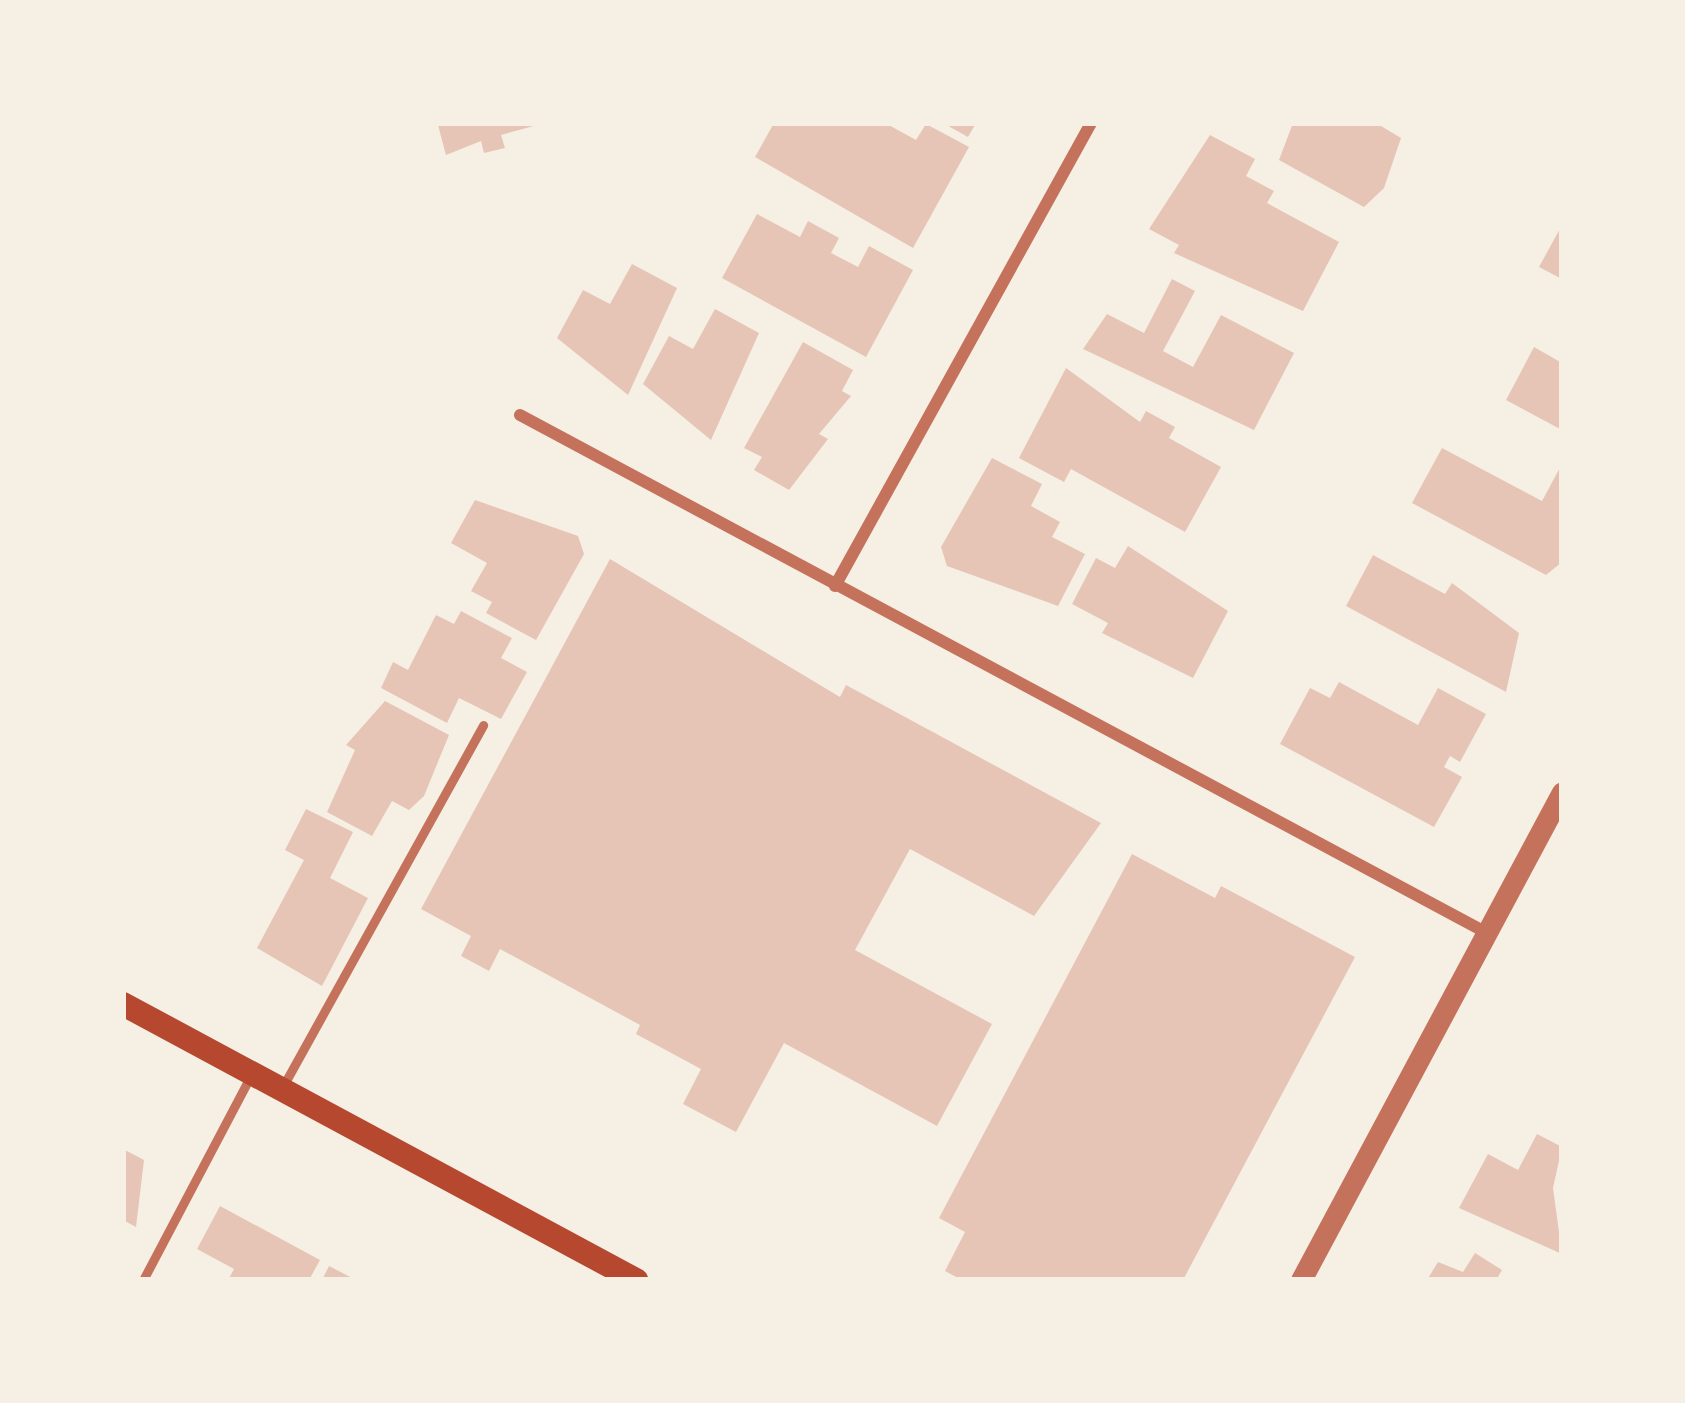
<!DOCTYPE html>
<style>
body{margin:0}
#map{position:relative;width:1685px;height:1403px;overflow:hidden;background:#f6efe4;font-family:Montserrat,sans-serif}
div>[style]{position:absolute}
.building>*{inset:0;background:#e6c5b7}
.service>*{height:9px;margin:-4.5px;padding:0 4.5px;transform-origin:4.5px;border-radius:4.5px;background:#c5725c}
.minor>*{height:12px;margin:-6px;padding:0 6px;transform-origin:6px;border-radius:6px;background:#c5725c}
.tertiary>*{height:21px;margin:-10.5px;padding:0 10.5px;transform-origin:10.5px;border-radius:10.5px;background:#c5725c}
.secondary>*{height:24px;margin:-12px;padding:0 12px;transform-origin:12px;border-radius:12px;background:#b5482f}
span{translate:-50% -50%;white-space:nowrap;text-align:center;line-height:1.15;-webkit-text-stroke:9px #f6efe4;paint-order:stroke}
.frame{position:absolute;inset:0;border:126px solid #f6efe4;pointer-events:none}
</style>
<div id="map">
<div class="building">
<i style="clip-path:polygon(774px 123px,885px 123px,916px 140px,926px 124px,969px 147px,913px 248px,755px 157px)"></i>
<i style="clip-path:polygon(943px 123px,976px 123px,968px 137px)"></i>
<i style="clip-path:polygon(1293px 123px,1376px 123px,1401px 138px,1384px 188px,1364px 207px,1279px 160px)"></i>
<i style="clip-path:polygon(541px 124px,501px 135px,505px 148px,484px 153px,481px 141px,446px 155px,438px 125px)"></i>
<i style="clip-path:polygon(1210px 135px,1255px 159px,1246px 176px,1274px 191px,1267px 203px,1339px 242px,1303px 311px,1174px 253px,1179px 245px,1149px 229px)"></i>
<i style="clip-path:polygon(757px 214px,800px 237px,808px 221px,839px 238px,831px 253px,858px 267px,869px 246px,913px 270px,866px 357px,722px 278px)"></i>
<i style="clip-path:polygon(1562px 225px,1562px 279px,1539px 267px)"></i>
<i style="clip-path:polygon(632px 264px,677px 288px,628px 395px,557px 338px,583px 290px,610px 304px)"></i>
<i style="clip-path:polygon(1172px 279px,1195px 291px,1163px 351px,1193px 367px,1221px 315px,1294px 353px,1254px 430px,1083px 349px,1107px 314px,1144px 333px)"></i>
<i style="clip-path:polygon(715px 309px,759px 333px,711px 440px,643px 384px,669px 336px,693px 349px)"></i>
<i style="clip-path:polygon(803px 342px,853px 370px,842px 391px,851px 396px,819px 434px,828px 439px,789px 490px,754px 470px,762px 457px,744px 448px)"></i>
<i style="clip-path:polygon(1534px 347px,1562px 363px,1562px 430px,1506px 400px)"></i>
<i style="clip-path:polygon(1066px 368px,1140px 422px,1146px 411px,1175px 427px,1169px 438px,1221px 467px,1185px 532px,1071px 469px,1064px 482px,1019px 458px)"></i>
<i style="clip-path:polygon(1442px 448px,1542px 501px,1562px 464px,1562px 562px,1546px 575px,1412px 503px)"></i>
<i style="clip-path:polygon(992px 458px,1042px 484px,1031px 506px,1060px 522px,1052px 537px,1085px 554px,1058px 606px,947px 566px,941px 547px)"></i>
<i style="clip-path:polygon(475px 500px,578px 536px,584px 554px,536px 640px,486px 613px,492px 602px,471px 591px,487px 563px,451px 543px)"></i>
<i style="clip-path:polygon(1128px 546px,1228px 611px,1193px 678px,1102px 633px,1108px 623px,1072px 604px,1096px 558px,1115px 568px)"></i>
<i style="clip-path:polygon(1373px 555px,1445px 594px,1452px 583px,1519px 633px,1506px 692px,1346px 606px)"></i>
<i style="clip-path:polygon(610px 559px,840px 697px,846px 685px,1101px 823px,1034px 916px,910px 849px,855px 950px,992px 1024px,937px 1126px,784px 1043px,736px 1132px,683px 1104px,701px 1069px,636px 1034px,640px 1025px,500px 949px,489px 971px,461px 956px,471px 936px,421px 909px)"></i>
<i style="clip-path:polygon(461px 611px,512px 638px,501px 658px,527px 672px,501px 719px,459px 698px,447px 723px,381px 688px,393px 662px,408px 670px,436px 615px,454px 624px)"></i>
<i style="clip-path:polygon(1339px 682px,1418px 725px,1438px 688px,1486px 714px,1460px 762px,1450px 756px,1444px 767px,1462px 777px,1434px 827px,1280px 744px,1310px 688px,1330px 698px)"></i>
<i style="clip-path:polygon(385px 701px,449px 735px,424px 796px,409px 810px,392px 801px,372px 836px,327px 812px,355px 750px,346px 745px)"></i>
<i style="clip-path:polygon(306px 809px,353px 832px,330px 878px,368px 898px,322px 986px,257px 948px,304px 860px,285px 850px)"></i>
<i style="clip-path:polygon(1132px 854px,1215px 898px,1221px 886px,1355px 957px,1183px 1280px,962px 1280px,945px 1271px,965px 1232px,939px 1218px)"></i>
<i style="clip-path:polygon(1537px 1134px,1562px 1147px,1553px 1188px,1562px 1254px,1459px 1208px,1488px 1154px,1518px 1170px)"></i>
<i style="clip-path:polygon(123px 1149px,144px 1160px,136px 1227px,123px 1220px)"></i>
<i style="clip-path:polygon(220px 1206px,320px 1260px,309px 1280px,228px 1280px,234px 1269px,197px 1249px)"></i>
<i style="clip-path:polygon(1475px 1253px,1502px 1270px,1496px 1280px,1427px 1280px,1438px 1262px,1463px 1272px)"></i>
<i style="clip-path:polygon(329px 1266px,356px 1280px,322px 1280px)"></i>
</div>
<div class="service">
<i style="left:282px;top:1088px;width:415px;rotate:-61deg"></i>
<i style="left:143px;top:1280px;width:229px;rotate:-62.2deg"></i>
</div>
<div class="minor">
<i style="left:520px;top:415px;width:1097px;rotate:28.18deg"></i>
<i style="left:835px;top:586px;width:529px;rotate:-61.06deg"></i>
</div>
<div class="tertiary">
<i style="left:1301px;top:1280px;width:553px;rotate:-61.86deg"></i>
</div>
<div class="secondary">
<i style="left:123px;top:1004px;width:583px;rotate:28.28deg"></i>
</div>
<div class="frame"></div>
</div>
